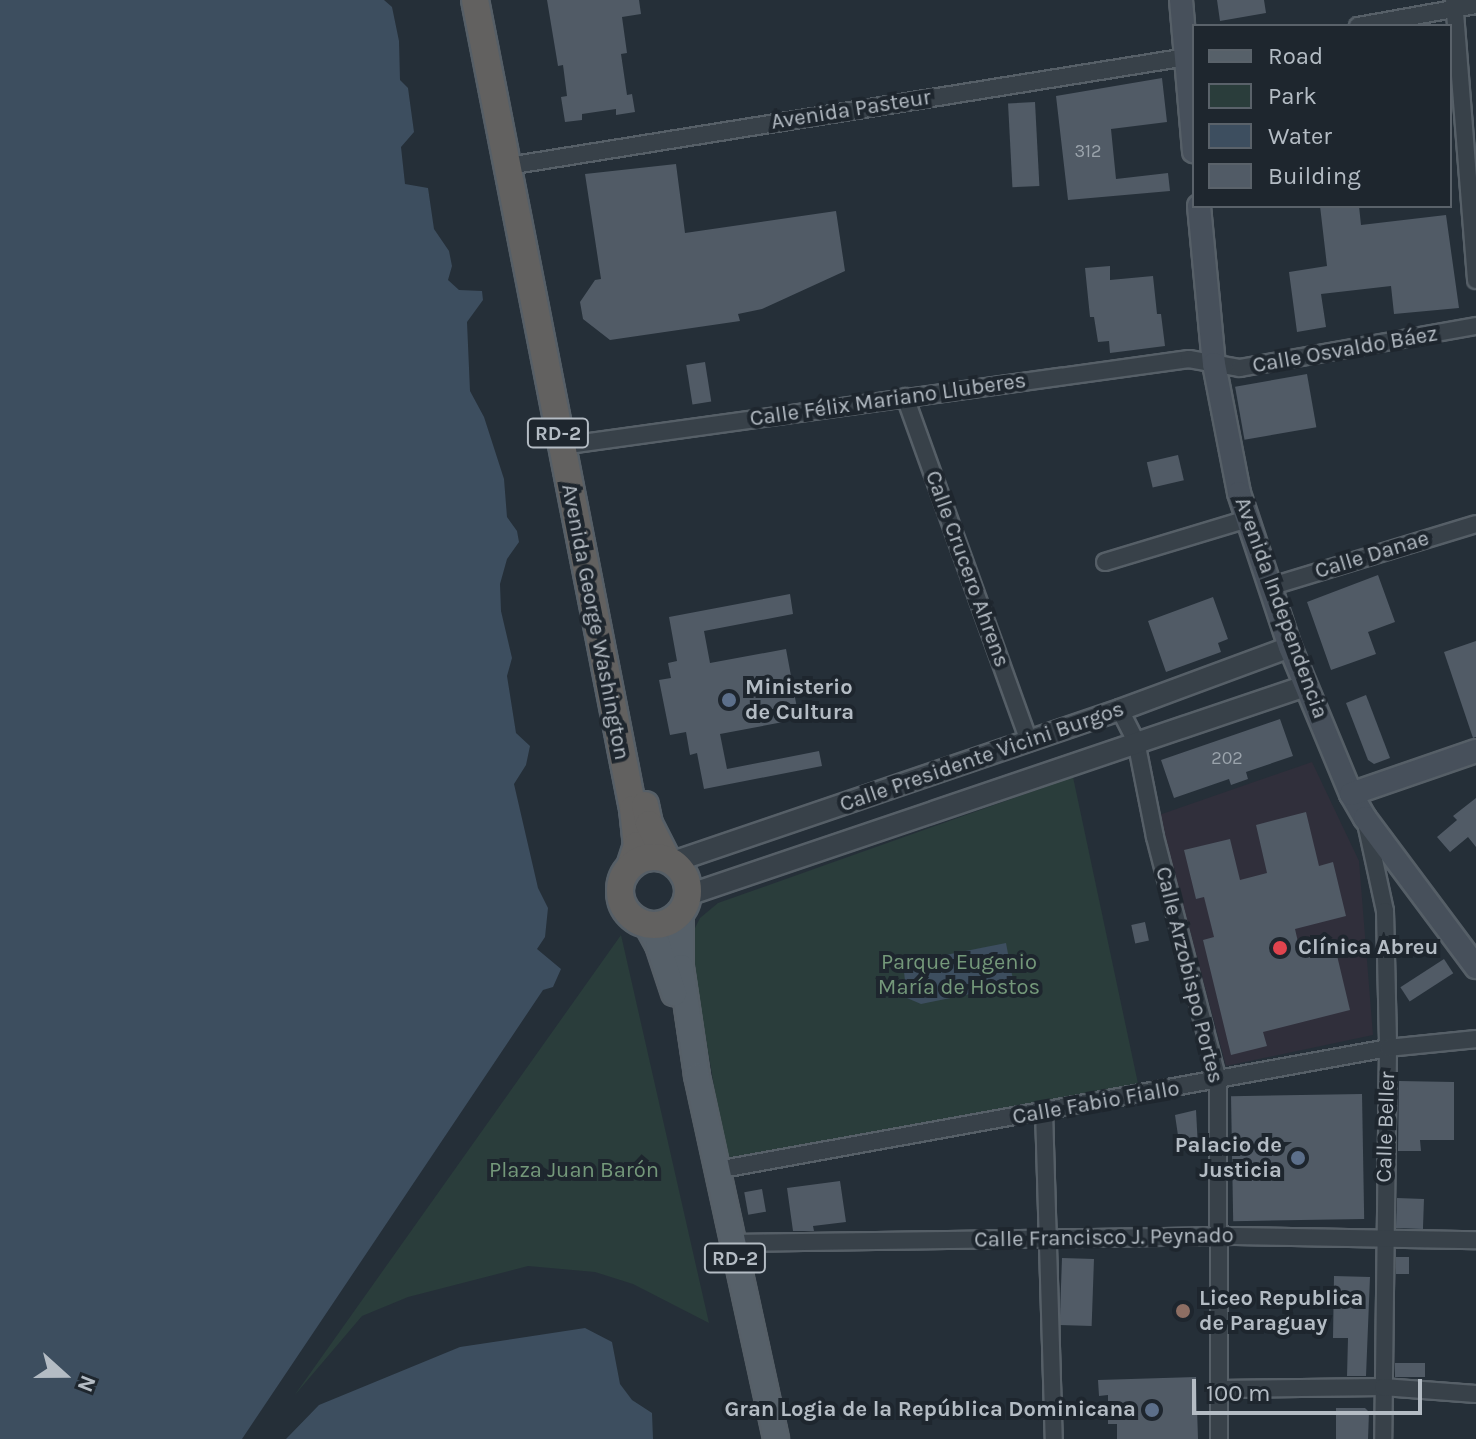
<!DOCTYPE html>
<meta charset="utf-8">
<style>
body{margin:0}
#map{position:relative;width:1476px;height:1439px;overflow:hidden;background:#252f38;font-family:Karla,sans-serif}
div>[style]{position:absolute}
.medical>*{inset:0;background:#302f3b}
.green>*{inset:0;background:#2a3d3b}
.water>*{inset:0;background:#3d4e5f}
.building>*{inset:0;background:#515b66;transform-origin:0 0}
.roads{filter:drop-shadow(2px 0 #565f67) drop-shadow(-2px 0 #565f67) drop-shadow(0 2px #565f67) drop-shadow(0 -2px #565f67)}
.minor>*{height:16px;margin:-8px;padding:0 8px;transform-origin:8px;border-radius:8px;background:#384149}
.tertiary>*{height:20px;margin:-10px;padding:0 10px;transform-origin:10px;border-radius:10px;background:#384149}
.secondary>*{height:22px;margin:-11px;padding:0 11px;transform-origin:11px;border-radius:11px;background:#47505b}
.primary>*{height:24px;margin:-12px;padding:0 12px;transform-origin:12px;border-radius:12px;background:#566069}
.trunk>*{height:26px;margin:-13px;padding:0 13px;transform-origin:13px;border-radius:13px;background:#626160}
.trunk>.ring{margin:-13px;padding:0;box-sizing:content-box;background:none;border:26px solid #626160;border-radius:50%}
.dots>*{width:22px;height:22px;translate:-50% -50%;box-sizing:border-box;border:4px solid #1e262e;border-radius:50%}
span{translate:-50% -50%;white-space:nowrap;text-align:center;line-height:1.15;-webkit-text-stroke:8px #1e262e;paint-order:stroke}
.number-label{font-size:18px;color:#9ba4ac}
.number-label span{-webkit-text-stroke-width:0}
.shield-label span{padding:2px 6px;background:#1e262e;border:2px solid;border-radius:6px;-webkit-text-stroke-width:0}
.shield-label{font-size:20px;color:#b4bcc4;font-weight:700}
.street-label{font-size:22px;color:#b4bcc4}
.poi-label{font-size:22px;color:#b4bcc4;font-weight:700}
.left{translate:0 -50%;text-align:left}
.right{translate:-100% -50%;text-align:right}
.park-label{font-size:22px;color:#74987a}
.legend{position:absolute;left:1192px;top:24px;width:260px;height:184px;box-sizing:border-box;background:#1e262e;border:2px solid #5a626a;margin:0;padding:10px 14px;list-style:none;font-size:24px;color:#b4bcc4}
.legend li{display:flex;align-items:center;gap:16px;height:40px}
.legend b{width:40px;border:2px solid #5a626a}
.north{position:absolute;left:24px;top:1335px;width:80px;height:80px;-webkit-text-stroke:6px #1e262e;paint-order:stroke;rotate:111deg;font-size:22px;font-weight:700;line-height:32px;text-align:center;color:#b4bcc4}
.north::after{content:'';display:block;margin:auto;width:28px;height:36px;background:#b4bcc4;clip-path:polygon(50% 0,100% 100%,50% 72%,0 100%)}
.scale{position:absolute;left:1192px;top:1379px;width:230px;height:36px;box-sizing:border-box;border:4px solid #b4bcc4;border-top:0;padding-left:10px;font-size:24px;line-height:28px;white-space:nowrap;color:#b4bcc4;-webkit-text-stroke:6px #1e262e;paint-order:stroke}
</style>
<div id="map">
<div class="medical">
<i style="clip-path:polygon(1312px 762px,1359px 861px,1373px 1035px,1226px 1066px,1159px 815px)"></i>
</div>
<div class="green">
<i style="clip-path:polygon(1073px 777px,1140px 1093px,732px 1160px,725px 1150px,689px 940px,700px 918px,718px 903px)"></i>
<i style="clip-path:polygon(621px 935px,709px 1323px,633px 1284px,595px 1272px,528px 1266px,408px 1297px,362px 1316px,294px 1396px)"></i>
</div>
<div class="water">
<i style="clip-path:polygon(0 0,384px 0,392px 7px,399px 41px,400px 80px,408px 88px,414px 132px,401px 147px,405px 184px,428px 188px,434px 229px,449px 251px,452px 266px,448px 280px,459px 290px,482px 291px,483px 300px,467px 322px,470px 391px,484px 417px,504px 479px,507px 517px,517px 531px,519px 542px,507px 559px,500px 584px,501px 611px,512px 658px,507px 676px,516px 733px,530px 746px,526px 765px,514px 784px,538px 888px,548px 908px,545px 937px,537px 949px,561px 969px,553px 987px,543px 990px,242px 1439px,0 1439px)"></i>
<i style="clip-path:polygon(1006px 943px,1014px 985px,921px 1004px,907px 998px,904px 972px,915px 961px)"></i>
<i style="clip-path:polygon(585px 1328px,612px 1342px,620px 1384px,632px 1400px,652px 1413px,653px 1439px,286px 1439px,319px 1405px,460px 1347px)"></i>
</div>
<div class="building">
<i style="clip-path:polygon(547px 0,639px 0,641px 14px,622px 17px,627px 53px,621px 54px,627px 95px,632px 94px,635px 112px,616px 115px,616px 109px,582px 114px,582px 120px,565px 122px,561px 97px,567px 96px,563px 65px,558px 66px)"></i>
<i style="clip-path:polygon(1217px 0,1264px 0,1266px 13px,1220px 21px)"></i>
<i style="clip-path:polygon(1162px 78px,1167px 122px,1111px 129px,1116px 179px,1168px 173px,1170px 191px,1068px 200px,1056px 96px)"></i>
<i style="left:1035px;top:102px;width:84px;height:27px;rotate:87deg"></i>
<i style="clip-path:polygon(676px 164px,685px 233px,836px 211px,845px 271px,762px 309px,738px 314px,740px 321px,610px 340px,583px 319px,580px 302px,595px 280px,601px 279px,585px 174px)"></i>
<i style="clip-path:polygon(1320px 206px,1359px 206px,1361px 225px,1446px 215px,1459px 308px,1394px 314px,1391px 286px,1321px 294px,1326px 327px,1297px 332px,1289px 272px,1327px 266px)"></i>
<i style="clip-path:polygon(1110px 266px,1110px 280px,1153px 276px,1157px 314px,1161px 314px,1165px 346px,1110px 353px,1109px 341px,1098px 342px,1094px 317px,1090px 317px,1085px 268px)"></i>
<i style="left:705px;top:362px;width:40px;height:19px;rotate:81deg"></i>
<i style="left:1307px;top:374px;width:54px;height:73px;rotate:80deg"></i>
<i style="left:1178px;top:455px;width:26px;height:32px;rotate:77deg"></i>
<i style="clip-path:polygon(1378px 575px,1395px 622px,1368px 632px,1376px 654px,1331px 670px,1307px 602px)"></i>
<i style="clip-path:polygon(790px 594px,793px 614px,704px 631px,710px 663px,786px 649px,799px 719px,720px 734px,727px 769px,819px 751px,822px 766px,704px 789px,697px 753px,690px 755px,686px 732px,670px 735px,659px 680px,671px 678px,668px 663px,677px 661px,669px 617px)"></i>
<i style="clip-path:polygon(1213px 597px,1228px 639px,1218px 643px,1221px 652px,1166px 672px,1148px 621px)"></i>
<i style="clip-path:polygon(1476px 641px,1476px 737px,1473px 738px,1444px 652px)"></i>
<i style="clip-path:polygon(1366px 695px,1390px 758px,1374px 764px,1368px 760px,1346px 703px)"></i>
<i style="clip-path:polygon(1280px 719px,1293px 756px,1246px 772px,1248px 779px,1231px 785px,1229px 779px,1174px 798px,1161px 760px)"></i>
<i style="clip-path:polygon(1476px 798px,1476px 847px,1468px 837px,1450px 852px,1437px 837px,1457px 820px,1453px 816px)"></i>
<i style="clip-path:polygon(1306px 812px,1319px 866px,1333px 862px,1346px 916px,1295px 929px,1301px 955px,1335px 947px,1350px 1010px,1263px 1032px,1267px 1046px,1231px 1055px,1203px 940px,1214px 937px,1204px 897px,1196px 899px,1184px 850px,1230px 839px,1240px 880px,1267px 873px,1256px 825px)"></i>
<i style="left:1145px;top:922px;width:19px;height:14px;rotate:78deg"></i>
<i style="left:1444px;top:959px;width:17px;height:52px;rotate:57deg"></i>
<i style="clip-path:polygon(1399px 1081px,1454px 1082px,1454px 1140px,1420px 1140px,1421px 1151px,1398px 1151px)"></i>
<i style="left:1362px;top:1094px;width:125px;height:131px;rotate:89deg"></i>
<i style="clip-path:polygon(1196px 1110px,1198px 1148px,1180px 1149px,1175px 1115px)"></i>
<i style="clip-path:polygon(840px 1181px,846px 1222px,813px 1226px,814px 1231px,793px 1231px,787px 1188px)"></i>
<i style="left:762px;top:1189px;width:23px;height:18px;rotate:80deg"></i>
<i style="left:1397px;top:1198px;width:27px;height:30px;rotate:2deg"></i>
<i style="left:1396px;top:1257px;width:13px;height:17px"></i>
<i style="left:1062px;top:1258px;width:32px;height:67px;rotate:2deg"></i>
<i style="clip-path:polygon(1334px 1276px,1370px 1277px,1366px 1376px,1347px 1376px,1348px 1338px,1333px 1338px)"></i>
<i style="left:1395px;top:1363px;width:30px;height:14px"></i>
<i style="clip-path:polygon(1196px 1377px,1198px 1439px,1117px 1439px,1117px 1424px,1108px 1424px,1108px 1395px,1099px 1396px,1098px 1380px)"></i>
<i style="clip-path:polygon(1336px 1408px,1365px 1408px,1369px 1412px,1368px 1439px,1336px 1439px)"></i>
</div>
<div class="roads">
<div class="minor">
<i style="left:1454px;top:0;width:281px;rotate:85.5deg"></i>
<i style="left:1358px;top:26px;width:120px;rotate:-10.1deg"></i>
<i style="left:508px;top:166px;width:694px;rotate:-9.12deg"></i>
<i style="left:905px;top:397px;width:367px;rotate:70.2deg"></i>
<i style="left:561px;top:446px;width:634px;rotate:-7.89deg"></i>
<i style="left:1189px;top:359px;width:52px;rotate:10deg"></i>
<i style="left:1240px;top:368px;width:240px;rotate:-10.1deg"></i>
<i style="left:1105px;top:562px;width:148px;rotate:-16.8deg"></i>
<i style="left:1269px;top:587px;width:216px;rotate:-16.9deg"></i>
<i style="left:1120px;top:710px;width:35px;rotate:63deg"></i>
<i style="left:1136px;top:741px;width:98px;rotate:78.8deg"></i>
<i style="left:1155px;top:837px;width:252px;rotate:75.5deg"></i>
<i style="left:1218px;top:1081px;width:358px;rotate:89.8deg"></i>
<i style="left:1366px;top:823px;width:90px;rotate:77.8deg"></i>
<i style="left:1385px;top:911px;width:137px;rotate:88.7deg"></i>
<i style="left:1388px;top:1048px;width:391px;rotate:90.7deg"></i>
<i style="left:1044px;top:1111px;width:328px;rotate:88.3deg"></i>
<i style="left:717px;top:1170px;width:682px;rotate:-10.3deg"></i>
<i style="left:1388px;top:1048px;width:88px;rotate:-5.8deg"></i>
<i style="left:732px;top:1243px;width:503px;rotate:-0.8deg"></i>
<i style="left:1235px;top:1236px;width:241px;rotate:1deg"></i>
<i style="left:1219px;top:1389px;width:164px;rotate:-0.7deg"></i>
<i style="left:1383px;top:1387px;width:93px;rotate:4.3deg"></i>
</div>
<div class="tertiary">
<i style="left:673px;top:862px;width:472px;rotate:-18.8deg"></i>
<i style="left:1120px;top:710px;width:181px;rotate:-20.3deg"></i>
<i style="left:688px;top:895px;width:651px;rotate:-18.71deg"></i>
</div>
<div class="secondary">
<i style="left:1181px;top:0;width:152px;rotate:85.1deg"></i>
<i style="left:1199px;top:206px;width:159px;rotate:84.6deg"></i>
<i style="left:1214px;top:364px;width:131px;rotate:79deg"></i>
<i style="left:1239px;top:493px;width:162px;rotate:71.7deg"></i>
<i style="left:1290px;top:647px;width:159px;rotate:67.5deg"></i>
<i style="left:1351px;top:794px;width:28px;rotate:60deg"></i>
<i style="left:1365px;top:818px;width:186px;rotate:53.3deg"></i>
<i style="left:1351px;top:794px;width:132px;rotate:-19deg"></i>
</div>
<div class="primary">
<i style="left:681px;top:911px;width:56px;rotate:90deg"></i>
<i style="left:681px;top:967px;width:110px;rotate:81.6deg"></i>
<i style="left:697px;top:1076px;width:371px;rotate:77.7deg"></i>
<i style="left:647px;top:925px;width:23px;rotate:61deg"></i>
<i style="left:658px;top:945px;width:51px;rotate:71.6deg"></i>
</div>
<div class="trunk">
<i style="left:475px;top:0;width:824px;rotate:78.95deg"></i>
<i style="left:633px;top:809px;width:36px;rotate:84deg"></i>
<i style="left:637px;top:845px;width:22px;rotate:108deg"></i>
<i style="left:645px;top:805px;width:19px;rotate:78deg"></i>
<i style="left:649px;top:824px;width:39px;rotate:63deg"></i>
<i class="ring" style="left:620px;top:857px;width:42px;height:42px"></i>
</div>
</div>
<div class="dots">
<i style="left:729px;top:700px;background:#5c6f8a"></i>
<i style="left:1280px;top:948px;background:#e0444e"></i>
<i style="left:1298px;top:1158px;background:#5c6f8a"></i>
<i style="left:1183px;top:1311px;background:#8d6e63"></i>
<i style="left:1152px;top:1410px;background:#5c6f8a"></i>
</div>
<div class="number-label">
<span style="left:1088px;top:151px">312</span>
<span style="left:1227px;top:758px">202</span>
</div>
<div class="shield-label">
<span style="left:558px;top:433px">RD-2</span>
<span style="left:735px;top:1258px">RD-2</span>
</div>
<div class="street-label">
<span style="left:851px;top:110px;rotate:-9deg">Avenida Pasteur</span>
<span style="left:1345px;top:350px;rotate:-10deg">Calle Osvaldo Báez</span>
<span style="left:888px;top:400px;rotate:-8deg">Calle Félix Mariano Lluberes</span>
<span style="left:1372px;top:555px;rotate:-17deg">Calle Danae</span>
<span style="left:967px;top:569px;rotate:70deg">Calle Crucero Ahrens</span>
<span style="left:1281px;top:608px;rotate:70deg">Avenida Independencia</span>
<span style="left:595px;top:622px;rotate:79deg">Avenida George Washington</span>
<span style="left:982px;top:757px;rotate:-19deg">Calle Presidente Vicini Burgos</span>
<span style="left:1189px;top:975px;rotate:76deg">Calle Arzobispo Portes</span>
<span style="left:1096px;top:1103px;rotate:-10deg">Calle Fabio Fiallo</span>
<span style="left:1386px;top:1127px;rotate:-88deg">Calle Beller</span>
<span style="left:1104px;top:1238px;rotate:-1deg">Calle Francisco J. Peynado</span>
</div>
<div class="poi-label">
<span class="left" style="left:745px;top:700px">Ministerio<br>de Cultura</span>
<span class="left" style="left:1298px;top:948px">Clínica Abreu</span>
<span class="right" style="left:1282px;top:1158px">Palacio de<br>Justicia</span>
<span class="left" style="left:1199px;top:1311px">Liceo Republica<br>de Paraguay</span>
<span class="right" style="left:1136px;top:1410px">Gran Logia de la República Dominicana</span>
</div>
<div class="park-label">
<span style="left:959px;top:975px">Parque Eugenio<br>María de Hostos</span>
<span style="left:574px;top:1171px">Plaza Juan Barón</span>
</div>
<ul class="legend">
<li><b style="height:10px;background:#566069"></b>Road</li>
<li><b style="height:22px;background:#2a3d3b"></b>Park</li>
<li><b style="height:22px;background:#3d4e5f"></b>Water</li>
<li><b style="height:22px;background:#515b66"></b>Building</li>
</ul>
<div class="north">N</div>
<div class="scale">100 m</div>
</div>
